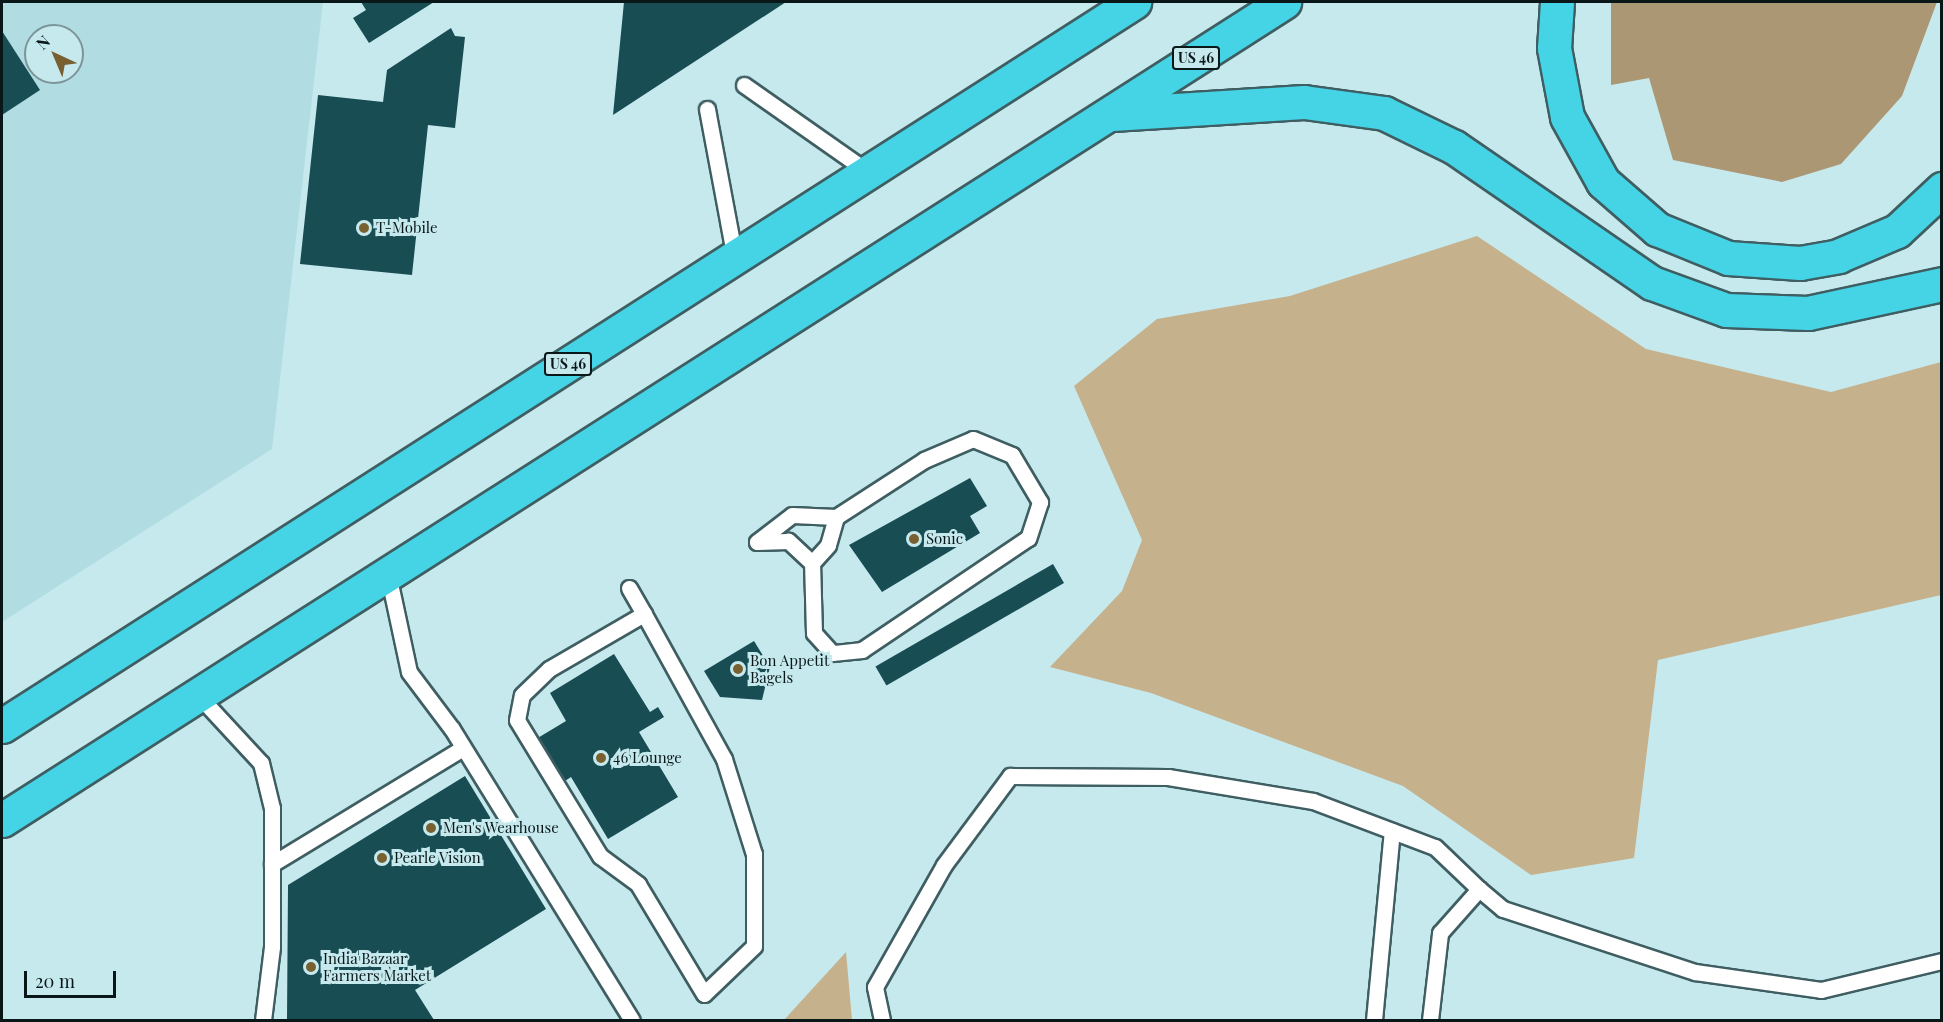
<!DOCTYPE html>
<style>
body{margin:0}
#map{position:relative;width:1943px;height:1022px;overflow:hidden;background:#c6e9ee;font-family:"Playfair Display",serif}
div>[style]{position:absolute}
.built>*{inset:0;background:#b0dce2}
.forest>*{inset:0;background:#c5b18c}
.water>*{inset:0;background:#ab9773}
.building>*{inset:0;background:#184d54;transform-origin:0 0}
.roads{filter:drop-shadow(2px 0 #3f5e62) drop-shadow(-2px 0 #3f5e62) drop-shadow(0 2px #3f5e62) drop-shadow(0 -2px #3f5e62)}
.lane>*{height:15px;margin:-7.5px;padding:0 7.5px;transform-origin:7.5px;border-radius:7.5px;background:#fff}
.highway>*{height:33px;margin:-16.5px;padding:0 16.5px;transform-origin:16.5px;border-radius:16.5px;background:#45d4e6}
.dots>*{width:16px;height:16px;translate:-50% -50%;box-sizing:border-box;border:3px solid #c6e9ee;border-radius:50%}
span{translate:-50% -50%;white-space:nowrap;text-align:center;line-height:1.15;-webkit-text-stroke:6px #c6e9ee;paint-order:stroke}
.shield-label span{padding:2px 4px;background:#c6e9ee;border:2px solid;border-radius:4px;-webkit-text-stroke-width:0}
.shield-label{font-size:14px;color:#0a1719;font-weight:700}
.poi-label{font-size:15px;color:#0a1719}
.left{translate:0 -50%;text-align:left}
.frame{position:absolute;inset:0;border:3px solid #0a1719;pointer-events:none}
.north{position:absolute;left:24px;top:24px;width:60px;height:60px;box-sizing:border-box;background:#c6e9ee;border:2px solid #7b9599;border-radius:50%;rotate:316deg;font-size:16px;font-weight:700;line-height:24px;text-align:center;color:#0a1719}
.north::after{content:'';display:block;margin:auto;width:21px;height:27px;background:#796031;clip-path:polygon(50% 0,100% 100%,50% 72%,0 100%)}
.scale{position:absolute;left:24px;top:971px;width:92px;height:27px;box-sizing:border-box;border:3px solid #0a1719;border-top:0;padding-left:8px;font-size:18px;line-height:21px;white-space:nowrap;color:#0a1719;-webkit-text-stroke:4px #c6e9ee;paint-order:stroke}
</style>
<div id="map">
<div class="built">
<i style="clip-path:polygon(evenodd,2px 2px,323px 2px,272px 449px,2px 622px,2px 2px,36px 36px,72px 36px,72px 72px,36px 72px,36px 36px)"></i>
</div>
<div class="forest">
<i style="clip-path:polygon(1477px 236px,1646px 349px,1831px 392px,1941px 362px,1941px 595px,1658px 660px,1634px 858px,1531px 875px,1403px 786px,1151px 693px,1050px 667px,1122px 591px,1142px 540px,1074px 386px,1157px 319px,1290px 296px)"></i>
<i style="clip-path:polygon(846px 952px,852px 1020px,784px 1020px)"></i>
</div>
<div class="water">
<i style="clip-path:polygon(1611px 2px,1937px 2px,1902px 96px,1841px 164px,1782px 182px,1673px 160px,1649px 78px,1611px 85px)"></i>
</div>
<div class="building">
<i style="clip-path:polygon(361px 2px,434px 2px,369px 43px,353px 18px,366px 10px)"></i>
<i style="clip-path:polygon(624px 2px,786px 2px,613px 115px)"></i>
<i style="clip-path:polygon(451px 28px,455px 36px,465px 37px,455px 128px,428px 125px,412px 275px,300px 264px,318px 95px,383px 102px,387px 70px)"></i>
<i style="clip-path:polygon(2px 31px,40px 90px,2px 115px)"></i>
<i style="clip-path:polygon(970px 478px,987px 506px,970px 516px,980px 533px,882px 592px,849px 545px)"></i>
<i style="left:1053px;top:564px;width:22px;height:205px;rotate:60deg"></i>
<i style="clip-path:polygon(754px 641px,770px 667px,762px 700px,720px 697px,704px 671px)"></i>
<i style="clip-path:polygon(614px 654px,650px 712px,658px 707px,664px 717px,639px 732px,678px 797px,608px 839px,571px 777px,562px 783px,536px 739px,566px 721px,550px 693px)"></i>
<i style="clip-path:polygon(465px 776px,546px 909px,415px 990px,434px 1020px,287px 1020px,288px 885px)"></i>
</div>
<div class="roads">
<div class="lane">
<i style="left:744px;top:85px;width:150px;rotate:35deg"></i>
<i style="left:707px;top:109px;width:152px;rotate:79.4deg"></i>
<i style="left:973px;top:439px;width:42px;rotate:22.3deg"></i>
<i style="left:1012px;top:455px;width:55px;rotate:59.2deg"></i>
<i style="left:1040px;top:502px;width:38px;rotate:108deg"></i>
<i style="left:1028px;top:538px;width:200px;rotate:146deg"></i>
<i style="left:862px;top:650px;width:30px;rotate:174deg"></i>
<i style="left:832px;top:653px;width:27px;rotate:-132deg"></i>
<i style="left:814px;top:633px;width:70px;rotate:-91.6deg"></i>
<i style="left:812px;top:563px;width:33px;rotate:-137deg"></i>
<i style="left:788px;top:541px;width:31px;rotate:178deg"></i>
<i style="left:757px;top:542px;width:44px;rotate:-37.6deg"></i>
<i style="left:792px;top:515px;width:44px;rotate:2.6deg"></i>
<i style="left:836px;top:517px;width:105px;rotate:-32.9deg"></i>
<i style="left:924px;top:460px;width:53px;rotate:-23.2deg"></i>
<i style="left:812px;top:563px;width:24px;rotate:-48deg"></i>
<i style="left:828px;top:545px;width:29px;rotate:-74deg"></i>
<i style="left:388px;top:574px;width:100px;rotate:77.9deg"></i>
<i style="left:409px;top:672px;width:71px;rotate:53deg"></i>
<i style="left:452px;top:729px;width:342px;rotate:58.3deg"></i>
<i style="left:629px;top:588px;width:30px;rotate:60deg"></i>
<i style="left:644px;top:614px;width:166px;rotate:61.1deg"></i>
<i style="left:724px;top:759px;width:100px;rotate:72.5deg"></i>
<i style="left:754px;top:854px;width:92px;rotate:90deg"></i>
<i style="left:754px;top:946px;width:69px;rotate:136.2deg"></i>
<i style="left:704px;top:994px;width:128px;rotate:-121deg"></i>
<i style="left:638px;top:884px;width:47px;rotate:-143.6deg"></i>
<i style="left:600px;top:856px;width:159px;rotate:-121.4deg"></i>
<i style="left:517px;top:720px;width:25px;rotate:-79deg"></i>
<i style="left:522px;top:695px;width:37px;rotate:-44deg"></i>
<i style="left:549px;top:669px;width:110px;rotate:-30.1deg"></i>
<i style="left:198px;top:695px;width:93px;rotate:47.2deg"></i>
<i style="left:261px;top:763px;width:46px;rotate:76.3deg"></i>
<i style="left:272px;top:808px;width:139px;rotate:90deg"></i>
<i style="left:272px;top:947px;width:74px;rotate:97deg"></i>
<i style="left:272px;top:864px;width:223px;rotate:-31.3deg"></i>
<i style="left:882px;top:1020px;width:34px;rotate:-102deg"></i>
<i style="left:875px;top:987px;width:140px;rotate:-60.5deg"></i>
<i style="left:944px;top:865px;width:111px;rotate:-53.4deg"></i>
<i style="left:1010px;top:776px;width:158px;rotate:0.4deg"></i>
<i style="left:1168px;top:777px;width:147px;rotate:9.4deg"></i>
<i style="left:1313px;top:801px;width:130px;rotate:20.7deg"></i>
<i style="left:1435px;top:847px;width:61px;rotate:43.7deg"></i>
<i style="left:1374px;top:1020px;width:190px;rotate:-84.6deg"></i>
<i style="left:1430px;top:1020px;width:88px;rotate:-83.4deg"></i>
<i style="left:1440px;top:933px;width:59px;rotate:-48.4deg"></i>
<i style="left:1479px;top:889px;width:31px;rotate:40deg"></i>
<i style="left:1503px;top:909px;width:202px;rotate:18.2deg"></i>
<i style="left:1695px;top:972px;width:127px;rotate:8.1deg"></i>
<i style="left:1821px;top:990px;width:124px;rotate:-13.5deg"></i>
</div>
<div class="highway">
<i style="left:1557px;top:2px;width:46px;rotate:93.7deg"></i>
<i style="left:1554px;top:48px;width:70px;rotate:79.3deg"></i>
<i style="left:1567px;top:117px;width:74px;rotate:61deg"></i>
<i style="left:1603px;top:182px;width:72px;rotate:41deg"></i>
<i style="left:1657px;top:229px;width:77px;rotate:22.2deg"></i>
<i style="left:1728px;top:258px;width:72px;rotate:4deg"></i>
<i style="left:1800px;top:263px;width:39px;rotate:-10deg"></i>
<i style="left:1838px;top:256px;width:64px;rotate:-23deg"></i>
<i style="left:1897px;top:231px;width:62px;rotate:-43deg"></i>
<i style="left:1112px;top:114px;width:192px;rotate:-3.6deg"></i>
<i style="left:1304px;top:102px;width:81px;rotate:7.8deg"></i>
<i style="left:1384px;top:113px;width:78px;rotate:25.9deg"></i>
<i style="left:1454px;top:147px;width:240px;rotate:34.5deg"></i>
<i style="left:1652px;top:283px;width:79px;rotate:20deg"></i>
<i style="left:1726px;top:310px;width:82px;rotate:2.1deg"></i>
<i style="left:1808px;top:313px;width:137px;rotate:-12.2deg"></i>
<i style="left:2px;top:726px;width:1344px;rotate:-32.6deg"></i>
<i style="left:2px;top:820px;width:1521px;rotate:-32.54deg"></i>
</div>
</div>
<div class="dots">
<i style="left:364px;top:228px;background:#796031"></i>
<i style="left:914px;top:539px;background:#796031"></i>
<i style="left:738px;top:669px;background:#796031"></i>
<i style="left:601px;top:758px;background:#796031"></i>
<i style="left:431px;top:828px;background:#796031"></i>
<i style="left:382px;top:858px;background:#796031"></i>
<i style="left:311px;top:967px;background:#796031"></i>
</div>
<div class="shield-label">
<span style="left:1196px;top:58px">US 46</span>
<span style="left:568px;top:364px">US 46</span>
</div>
<div class="poi-label">
<span class="left" style="left:376px;top:228px">T-Mobile</span>
<span class="left" style="left:926px;top:539px">Sonic</span>
<span class="left" style="left:750px;top:669px">Bon Appetit<br>Bagels</span>
<span class="left" style="left:613px;top:758px">46 Lounge</span>
<span class="left" style="left:443px;top:828px">Men's Wearhouse</span>
<span class="left" style="left:394px;top:858px">Pearle Vision</span>
<span class="left" style="left:323px;top:967px">India Bazaar<br>Farmers Market</span>
</div>
<div class="frame"></div>
<div class="north">N</div>
<div class="scale">20 m</div>
</div>
